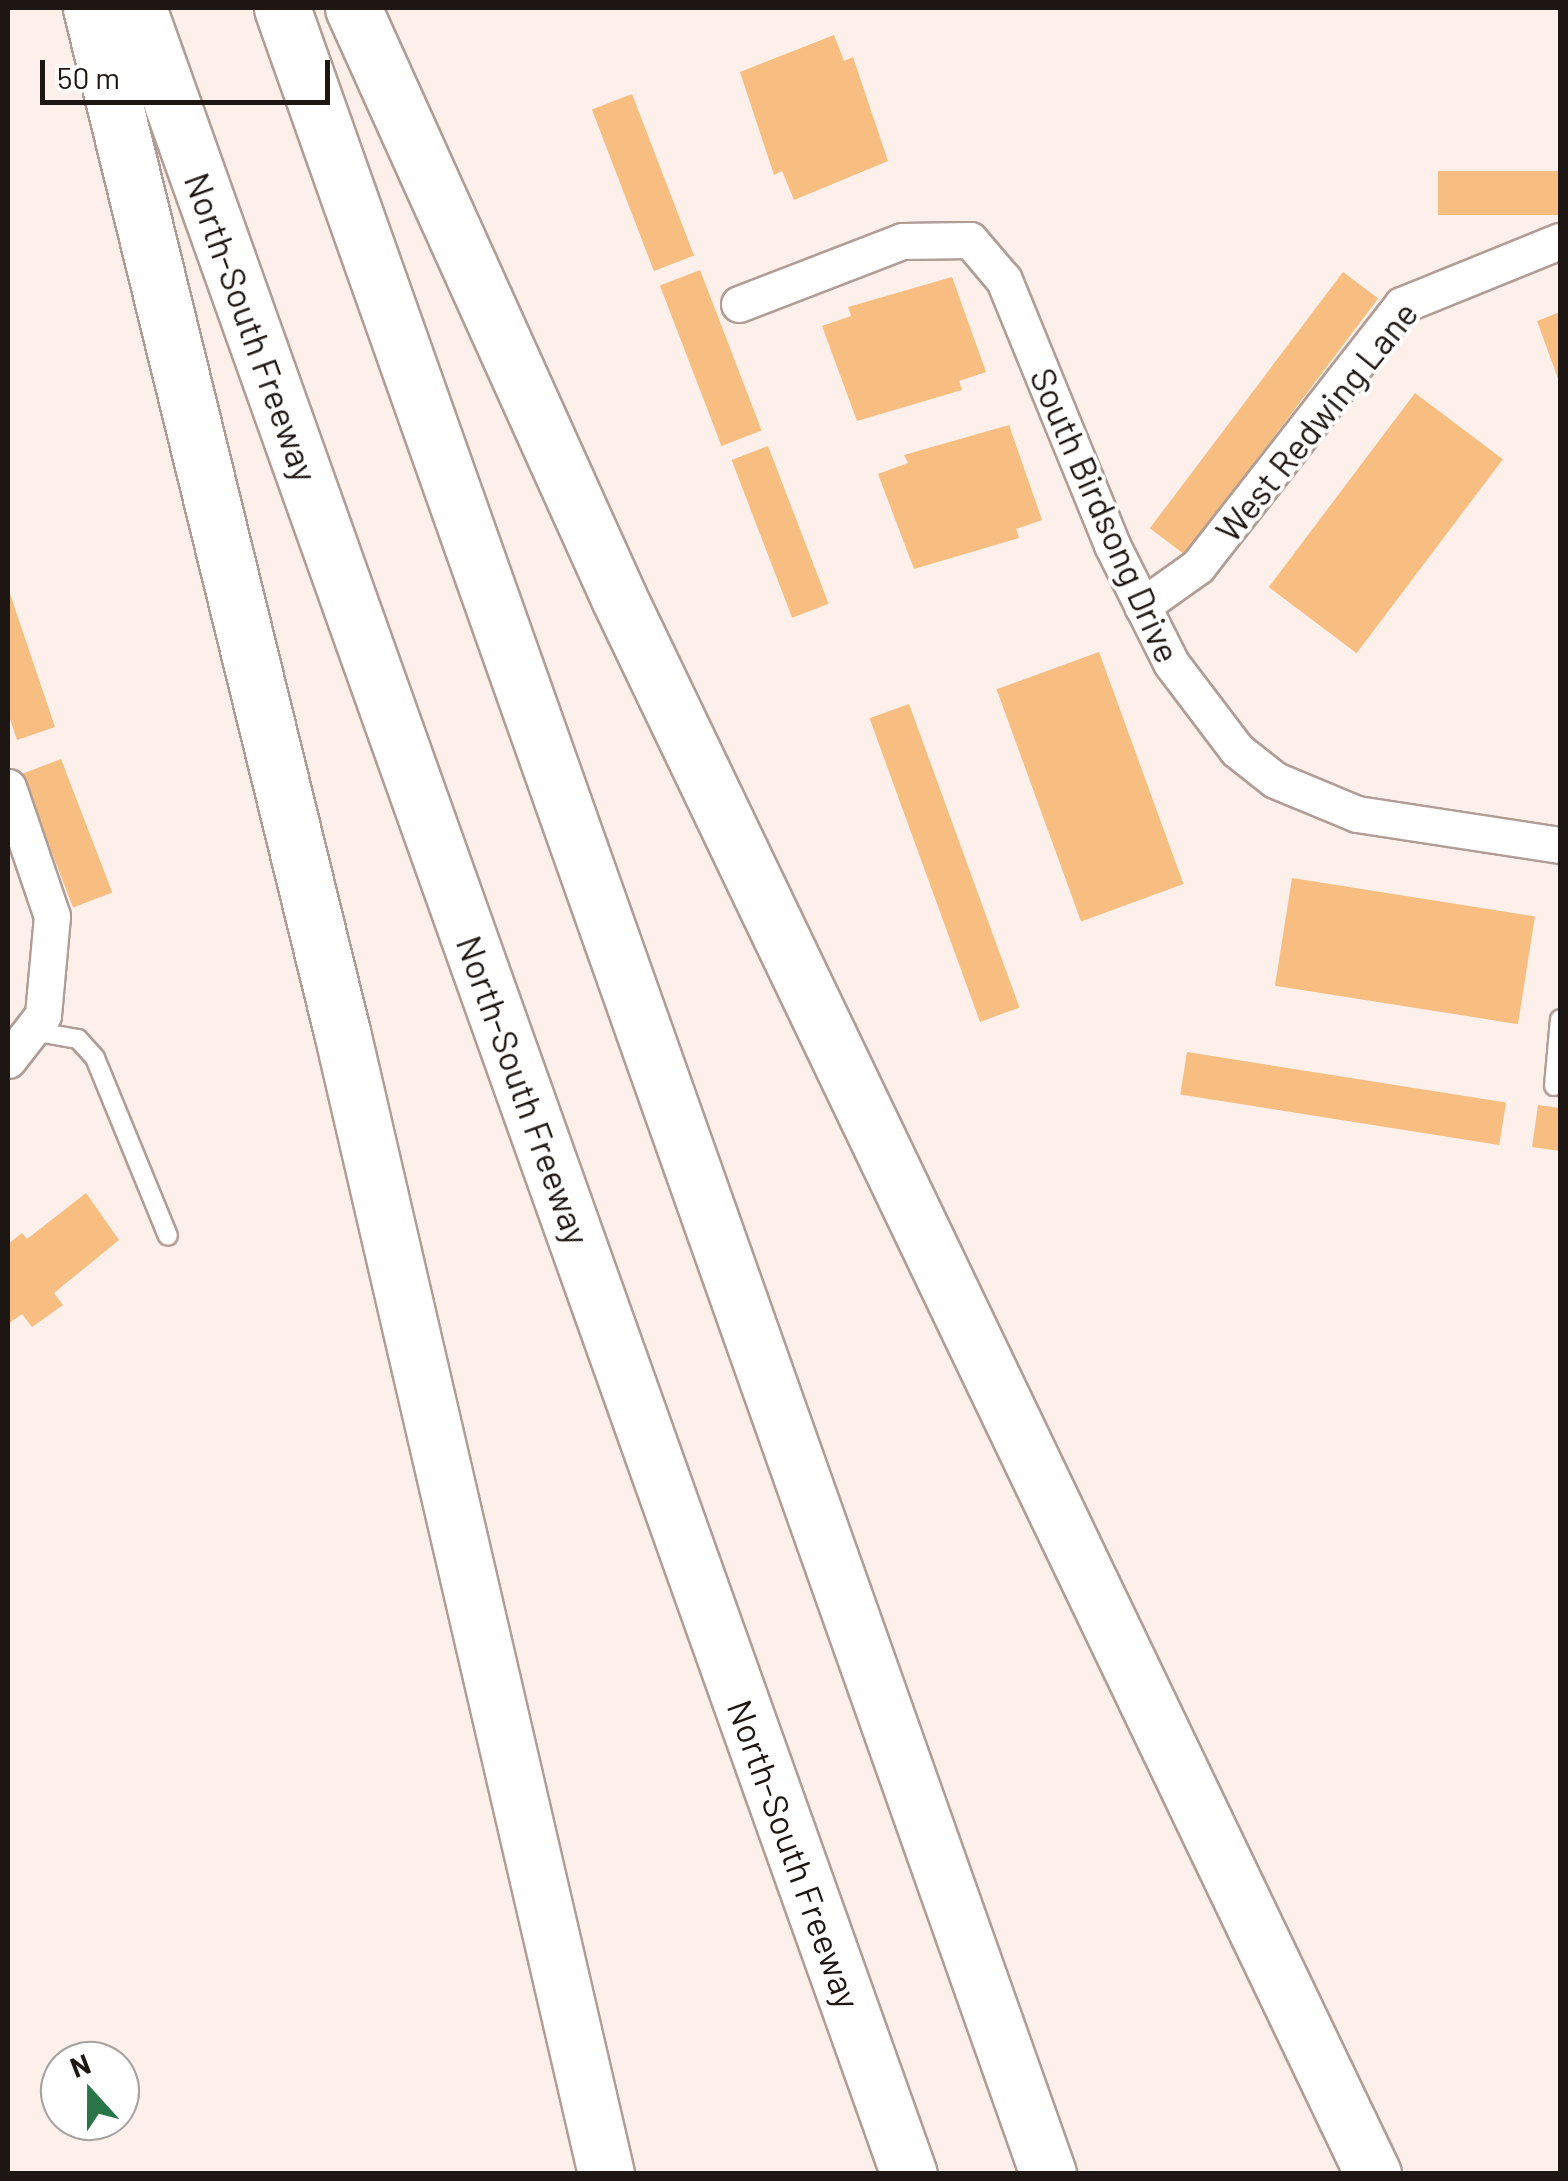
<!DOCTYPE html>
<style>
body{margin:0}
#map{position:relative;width:1568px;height:2181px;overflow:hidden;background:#fdf0ea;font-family:Barlow,sans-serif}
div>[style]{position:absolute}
.building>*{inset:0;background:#f8be81;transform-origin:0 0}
.roads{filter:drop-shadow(2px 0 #b19d95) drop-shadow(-2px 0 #b19d95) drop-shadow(0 2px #b19d95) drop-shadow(0 -2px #b19d95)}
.service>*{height:18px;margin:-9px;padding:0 9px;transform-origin:9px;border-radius:9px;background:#fff}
.minor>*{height:35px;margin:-17.5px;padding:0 17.5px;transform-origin:17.5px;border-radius:17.5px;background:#fff}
.motorway>*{height:55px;margin:-27.5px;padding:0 27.5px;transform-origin:27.5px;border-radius:27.5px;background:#fff}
span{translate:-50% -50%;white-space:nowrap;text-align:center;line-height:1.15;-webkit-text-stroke:8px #fff;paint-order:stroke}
.street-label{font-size:35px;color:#1d1613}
.frame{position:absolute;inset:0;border:10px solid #1d1613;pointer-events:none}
.north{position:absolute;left:40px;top:2041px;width:100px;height:100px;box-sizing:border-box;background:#fff;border:2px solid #a5a2a1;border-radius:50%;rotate:339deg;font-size:28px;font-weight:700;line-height:40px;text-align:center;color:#1d1613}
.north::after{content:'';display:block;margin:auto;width:35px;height:45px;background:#287647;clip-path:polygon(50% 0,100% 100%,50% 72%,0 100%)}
.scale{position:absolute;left:40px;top:60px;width:290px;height:45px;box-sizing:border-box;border:5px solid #1d1613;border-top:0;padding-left:12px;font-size:30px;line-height:35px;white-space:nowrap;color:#1d1613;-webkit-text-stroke:8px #fff;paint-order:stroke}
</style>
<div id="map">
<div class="building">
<i style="clip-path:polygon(834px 35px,844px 61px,853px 57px,888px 161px,794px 200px,782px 171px,774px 175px,740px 72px)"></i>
<i style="left:632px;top:94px;width:173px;height:43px;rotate:69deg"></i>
<i style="left:1560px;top:171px;width:44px;height:122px;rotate:90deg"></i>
<i style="left:700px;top:270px;width:172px;height:43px;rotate:69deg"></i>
<i style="left:1343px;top:272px;width:44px;height:321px;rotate:37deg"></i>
<i style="clip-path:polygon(952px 277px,986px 372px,959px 381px,962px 390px,857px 421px,822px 326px,851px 316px,848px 307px)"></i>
<i style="clip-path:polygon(1560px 312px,1560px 384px,1537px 321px)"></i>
<i style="left:1415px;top:393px;width:110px;height:243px;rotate:37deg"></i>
<i style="clip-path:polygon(1009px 425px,1042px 520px,1016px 529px,1019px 538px,914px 569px,878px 474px,908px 463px,904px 455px)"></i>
<i style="left:768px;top:446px;width:169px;height:39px;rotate:69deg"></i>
<i style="clip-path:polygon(8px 588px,55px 727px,17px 740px,8px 713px)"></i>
<i style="left:1099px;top:652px;width:247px;height:109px;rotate:70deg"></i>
<i style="left:909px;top:704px;width:323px;height:42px;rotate:70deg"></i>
<i style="left:61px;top:759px;width:143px;height:42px;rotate:69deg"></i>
<i style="left:1292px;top:878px;width:246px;height:109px;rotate:9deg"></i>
<i style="left:1187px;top:1052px;width:323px;height:43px;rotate:9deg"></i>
<i style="clip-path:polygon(1538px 1105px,1560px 1108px,1560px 1151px,1532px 1147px)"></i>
<i style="clip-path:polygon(86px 1193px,119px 1240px,54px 1293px,63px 1305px,32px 1327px,22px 1314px,8px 1324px,8px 1244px,22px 1233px,27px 1239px)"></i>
</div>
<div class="roads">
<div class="service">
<i style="left:32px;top:1031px;width:47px;rotate:9.9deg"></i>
<i style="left:78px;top:1039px;width:25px;rotate:48deg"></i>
<i style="left:95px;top:1058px;width:192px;rotate:67.7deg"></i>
<i style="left:1554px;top:1086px;width:67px;rotate:-84.9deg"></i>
</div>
<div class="minor">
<i style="left:739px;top:304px;width:175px;rotate:-21.1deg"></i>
<i style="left:902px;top:241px;width:68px;rotate:-0.8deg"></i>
<i style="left:970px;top:240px;width:52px;rotate:49.6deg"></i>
<i style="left:1004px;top:280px;width:286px;rotate:67.8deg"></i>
<i style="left:1112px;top:545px;width:132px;rotate:63.4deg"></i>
<i style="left:1171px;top:663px;width:109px;rotate:52.8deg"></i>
<i style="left:1237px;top:750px;width:48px;rotate:38.3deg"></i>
<i style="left:1275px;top:780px;width:89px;rotate:22.5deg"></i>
<i style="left:1357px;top:814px;width:205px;rotate:8.7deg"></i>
<i style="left:1142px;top:606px;width:69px;rotate:-35.5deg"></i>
<i style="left:1198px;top:566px;width:331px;rotate:-52deg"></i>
<i style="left:1402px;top:305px;width:170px;rotate:-22.1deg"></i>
<i style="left:8px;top:787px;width:136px;rotate:71.2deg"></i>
<i style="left:52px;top:916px;width:99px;rotate:95.2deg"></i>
<i style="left:43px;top:1015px;width:57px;rotate:127.9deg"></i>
</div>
<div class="motorway">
<i style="left:91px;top:8px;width:1054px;rotate:76.23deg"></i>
<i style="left:342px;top:1032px;width:1172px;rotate:76.98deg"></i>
<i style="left:138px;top:8px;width:2299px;rotate:70.41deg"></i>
<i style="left:282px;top:8px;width:2297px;rotate:70.52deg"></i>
<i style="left:353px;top:8px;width:647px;rotate:65.73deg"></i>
<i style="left:619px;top:598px;width:1747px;rotate:64.43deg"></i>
</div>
</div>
<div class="street-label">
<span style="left:252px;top:327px;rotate:70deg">North-South Freeway</span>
<span style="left:1316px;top:421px;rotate:-51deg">West Redwing Lane</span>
<span style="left:1106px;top:515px;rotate:66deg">South Birdsong Drive</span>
<span style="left:524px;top:1090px;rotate:70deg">North-South Freeway</span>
<span style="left:795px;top:1854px;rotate:70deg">North-South Freeway</span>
</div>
<div class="frame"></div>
<div class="north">N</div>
<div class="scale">50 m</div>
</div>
